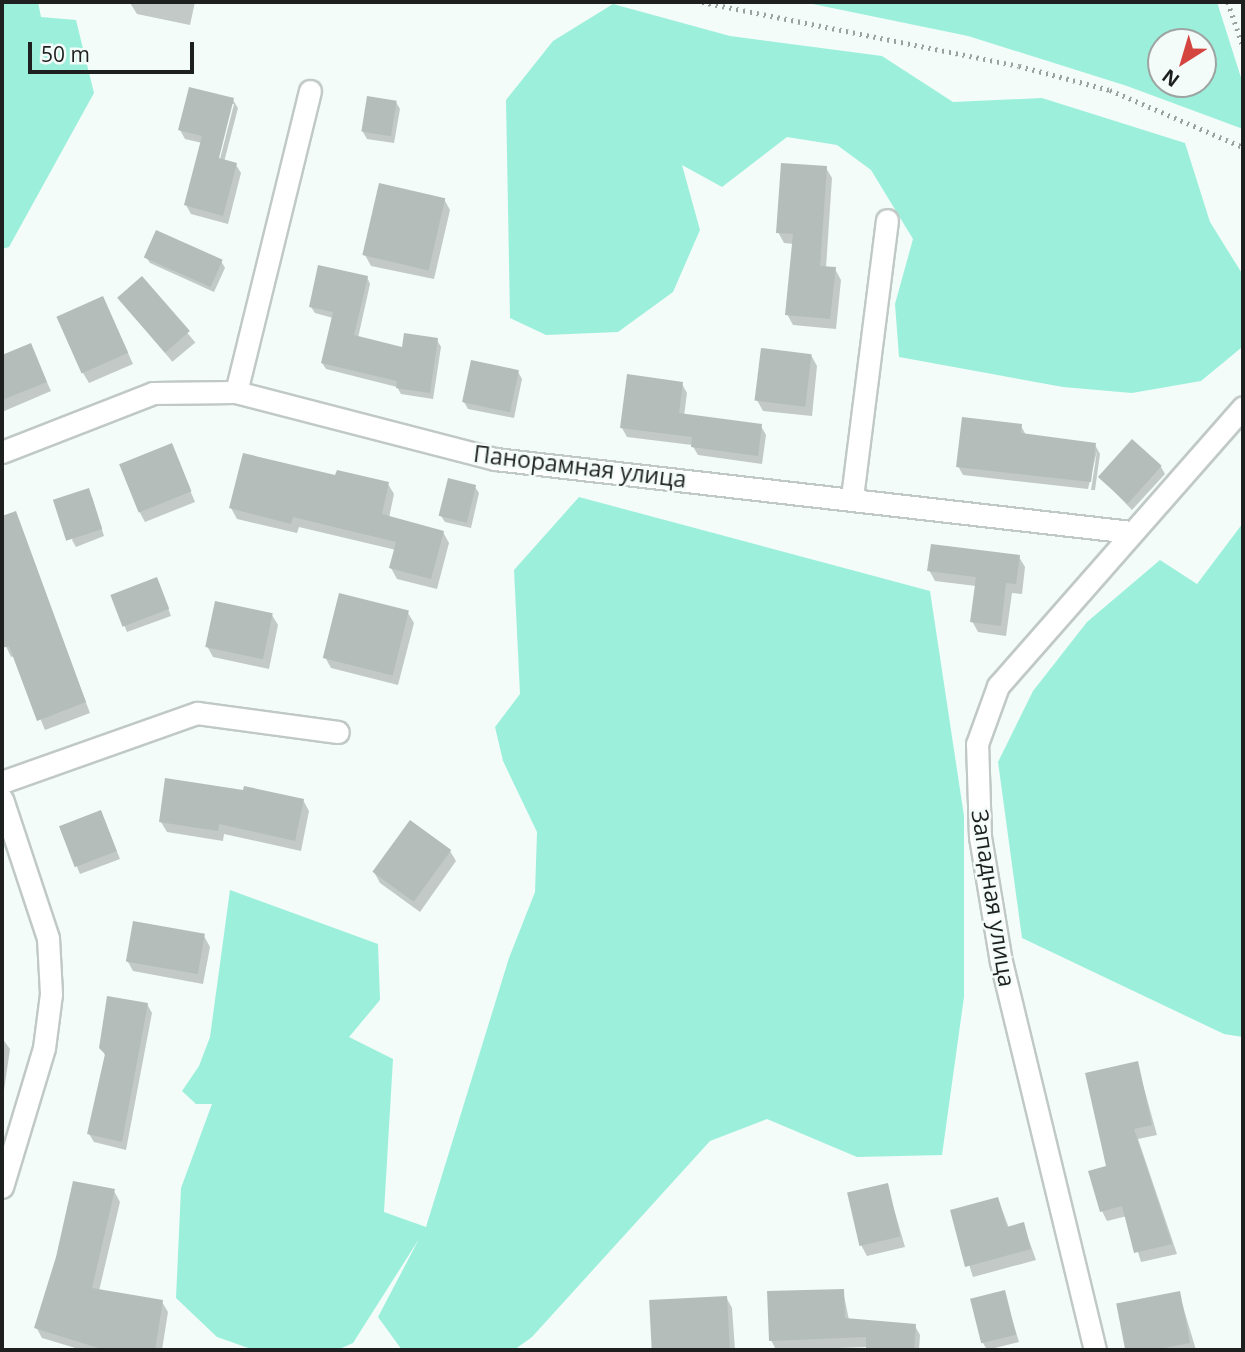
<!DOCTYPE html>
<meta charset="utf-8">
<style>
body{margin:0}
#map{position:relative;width:1245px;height:1352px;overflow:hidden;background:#f3fcf9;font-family:"Open Sans",sans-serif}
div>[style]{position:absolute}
.green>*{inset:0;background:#9cf0db}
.shadow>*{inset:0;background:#0003;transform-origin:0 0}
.building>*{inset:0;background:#b4bdba;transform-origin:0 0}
.path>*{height:4.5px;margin-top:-2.25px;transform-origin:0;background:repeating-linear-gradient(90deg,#9aa19e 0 2px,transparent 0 7px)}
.roads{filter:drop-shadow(2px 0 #c1c9c7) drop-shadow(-2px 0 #c1c9c7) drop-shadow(0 2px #c1c9c7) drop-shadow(0 -2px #c1c9c7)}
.minor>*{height:21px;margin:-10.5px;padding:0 10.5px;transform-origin:10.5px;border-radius:10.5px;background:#fff}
span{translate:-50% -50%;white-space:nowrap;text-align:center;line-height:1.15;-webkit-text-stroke:5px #f3fcf9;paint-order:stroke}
.street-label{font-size:23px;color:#1d201f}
.frame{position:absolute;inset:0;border:4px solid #1d201f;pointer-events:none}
.north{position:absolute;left:1147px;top:28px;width:70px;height:70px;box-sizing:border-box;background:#f3fcf9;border:2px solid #9da4a2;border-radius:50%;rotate:217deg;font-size:19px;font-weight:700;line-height:28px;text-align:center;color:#1d201f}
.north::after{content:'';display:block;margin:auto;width:24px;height:32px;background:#d3453e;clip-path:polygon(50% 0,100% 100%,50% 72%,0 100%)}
.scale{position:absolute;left:28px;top:42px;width:166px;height:32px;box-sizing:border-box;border:4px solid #1d201f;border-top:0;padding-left:9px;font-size:21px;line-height:24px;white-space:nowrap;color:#1d201f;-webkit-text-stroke:5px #f3fcf9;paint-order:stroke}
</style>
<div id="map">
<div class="green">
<i style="clip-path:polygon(2px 2px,38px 2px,41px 17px,76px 20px,94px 93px,9px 247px,2px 249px)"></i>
<i style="clip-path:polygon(evenodd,803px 2px,1217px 2px,1243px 84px,1243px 129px,1127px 86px,968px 36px,803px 2px,1203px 42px,1203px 84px,1161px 84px,1161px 42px,1203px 42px)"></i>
<i style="clip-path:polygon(613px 4px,730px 36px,882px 56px,953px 102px,1042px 98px,1185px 143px,1210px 222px,1243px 275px,1241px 348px,1201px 381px,1132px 393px,1063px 387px,899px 357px,895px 304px,913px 239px,871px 170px,837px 145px,787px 137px,722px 187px,682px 165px,700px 230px,673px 292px,618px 332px,546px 335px,510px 318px,506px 100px,553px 41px)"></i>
<i style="clip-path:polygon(579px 497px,930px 591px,964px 816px,964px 997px,942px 1155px,857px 1157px,767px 1119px,710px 1141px,532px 1337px,514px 1350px,402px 1350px,378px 1317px,419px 1239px,353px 1343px,337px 1350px,254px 1350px,217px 1337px,176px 1298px,181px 1188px,212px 1104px,196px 1104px,182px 1091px,199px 1066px,210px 1037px,230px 890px,378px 944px,380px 1000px,349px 1037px,393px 1059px,384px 1212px,426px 1227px,509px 958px,535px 892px,537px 832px,503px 761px,495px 727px,520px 694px,514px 570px)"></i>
<i style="clip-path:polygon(1243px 523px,1243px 1037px,1224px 1034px,1022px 938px,998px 762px,1033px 691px,1087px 622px,1160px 560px,1197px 584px)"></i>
</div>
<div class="shadow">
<i style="clip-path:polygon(195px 2px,190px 25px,137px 14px,130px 3px)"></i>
<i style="clip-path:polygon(evenodd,233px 100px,238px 108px,224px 162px,236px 165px,241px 173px,228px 224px,191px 214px,186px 205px,202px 143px,185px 139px,180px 130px,233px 100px,231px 104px,234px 104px,218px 167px,215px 166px,231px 104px)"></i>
<i style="clip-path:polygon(396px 102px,400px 109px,394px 143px,367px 139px,363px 132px)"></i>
<i style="clip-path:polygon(826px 168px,832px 178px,826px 268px,835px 269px,841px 280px,836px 329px,793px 325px,787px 314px,794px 244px,784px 243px,778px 232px)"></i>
<i style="clip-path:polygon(444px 199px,450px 210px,434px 279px,371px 266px,365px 255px)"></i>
<i style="clip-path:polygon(146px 257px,221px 261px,225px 268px,214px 292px,150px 263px)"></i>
<i style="clip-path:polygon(367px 277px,370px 284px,358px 338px,403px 349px,437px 340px,441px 347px,433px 399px,401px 394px,397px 387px,326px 369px,322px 363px,333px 318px,315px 313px,311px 307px)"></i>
<i style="left:142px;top:279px;width:83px;height:30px;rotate:50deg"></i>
<i style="clip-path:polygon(108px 309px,133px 364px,89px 383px,83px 373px)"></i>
<i style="clip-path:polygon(30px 345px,51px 391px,2px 412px,2px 357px)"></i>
<i style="clip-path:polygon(811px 355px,817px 366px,812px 416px,763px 411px,757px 400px)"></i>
<i style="clip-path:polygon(518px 372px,522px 379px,514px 418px,468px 409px,464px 402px)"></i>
<i style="clip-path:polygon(682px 384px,687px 393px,684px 416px,761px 426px,766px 435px,762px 464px,698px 455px,692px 445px,627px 437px,622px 428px)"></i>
<i style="clip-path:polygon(1021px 426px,1026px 435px,1095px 445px,1100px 454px,1095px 490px,1091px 490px,1097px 451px,1088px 489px,963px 475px,958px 466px)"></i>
<i style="clip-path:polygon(171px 445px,195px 502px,145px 522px,139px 511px)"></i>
<i style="clip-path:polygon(1161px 467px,1165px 474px,1132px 510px,1100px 477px)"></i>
<i style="clip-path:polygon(337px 477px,388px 484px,394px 494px,389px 518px,443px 532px,449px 543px,437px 589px,397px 579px,391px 568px,396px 550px,299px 527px,297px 533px,237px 519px,231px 508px)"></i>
<i style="clip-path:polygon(475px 487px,479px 493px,471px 528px,445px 522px,441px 516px)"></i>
<i style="clip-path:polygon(92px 497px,104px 536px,76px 547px,72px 540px)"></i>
<i style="clip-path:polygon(15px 513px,90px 713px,45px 730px,14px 656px,11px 657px,2px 638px,2px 518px)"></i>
<i style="clip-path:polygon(1019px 557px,1025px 567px,1022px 594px,1012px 593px,1006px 636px,978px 632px,972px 621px,976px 586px,935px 581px,929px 570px)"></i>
<i style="clip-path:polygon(160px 586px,171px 616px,127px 632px,112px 596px)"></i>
<i style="clip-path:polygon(408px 613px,414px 623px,398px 685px,331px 668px,325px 657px)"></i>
<i style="clip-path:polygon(272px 615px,278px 625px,269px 669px,213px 657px,207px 646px)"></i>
<i style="clip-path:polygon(303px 800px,309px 811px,301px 851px,224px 834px,223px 841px,167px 832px,161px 822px)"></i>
<i style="clip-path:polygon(104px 819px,120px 859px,80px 874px,77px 867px)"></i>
<i style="clip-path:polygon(450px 851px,456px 861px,420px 912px,380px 883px,374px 872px)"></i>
<i style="clip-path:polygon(204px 936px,210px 947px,203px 984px,133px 971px,127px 960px)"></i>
<i style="clip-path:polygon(147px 1004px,152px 1013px,126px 1150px,94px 1142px,89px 1134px,106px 1057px,101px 1047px)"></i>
<i style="clip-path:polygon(2px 1038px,10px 1049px,3px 1097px,2px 1097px)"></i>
<i style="clip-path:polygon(1137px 1063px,1157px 1135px,1138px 1139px,1177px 1254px,1141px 1262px,1127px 1216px,1107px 1221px,1102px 1211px,1108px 1167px)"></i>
<i style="clip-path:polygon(887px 1185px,905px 1247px,867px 1256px,861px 1245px)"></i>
<i style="clip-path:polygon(114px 1191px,120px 1202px,99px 1291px,162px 1302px,168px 1312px,162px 1350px,82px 1350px,42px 1338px,36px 1327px)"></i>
<i style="clip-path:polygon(998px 1199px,1009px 1228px,1023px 1224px,1036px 1260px,973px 1277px,952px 1211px)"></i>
<i style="clip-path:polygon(843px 1291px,849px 1320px,915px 1326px,920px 1335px,919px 1350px,869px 1350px,868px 1347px,776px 1350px,771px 1340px)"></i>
<i style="clip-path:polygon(1004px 1292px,1019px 1342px,987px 1350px,983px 1343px)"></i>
<i style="clip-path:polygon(1179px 1293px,1196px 1350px,1128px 1350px,1118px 1305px)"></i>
<i style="clip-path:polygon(726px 1297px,732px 1308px,735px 1350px,654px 1350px,651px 1301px)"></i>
</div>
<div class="building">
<i style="clip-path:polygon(189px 87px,234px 98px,219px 158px,237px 163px,223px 216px,184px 205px,202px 136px,178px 130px)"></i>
<i style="left:367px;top:96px;width:30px;height:36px;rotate:9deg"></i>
<i style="clip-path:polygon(781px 163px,827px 166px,820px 266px,836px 267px,830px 319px,785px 315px,793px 234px,776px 233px)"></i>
<i style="left:379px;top:183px;width:68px;height:74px;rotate:13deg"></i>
<i style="left:156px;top:230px;width:73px;height:30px;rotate:24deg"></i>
<i style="clip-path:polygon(318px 265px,368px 276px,354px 335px,402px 347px,404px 333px,438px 338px,430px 393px,396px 388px,397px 381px,321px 363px,333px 312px,309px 307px)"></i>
<i style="left:142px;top:276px;width:73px;height:33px;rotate:49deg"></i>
<i style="left:103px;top:296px;width:62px;height:51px;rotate:66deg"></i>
<i style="clip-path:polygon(31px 343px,47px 382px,2px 400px,2px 355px)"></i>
<i style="left:761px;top:348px;width:51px;height:53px;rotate:7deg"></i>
<i style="left:471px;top:360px;width:49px;height:43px;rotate:12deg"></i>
<i style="clip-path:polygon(627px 374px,683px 382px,679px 413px,762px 424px,758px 456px,691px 447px,692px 437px,620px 428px)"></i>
<i style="clip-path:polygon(962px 417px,1022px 424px,1021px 433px,1096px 443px,1091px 482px,956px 467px)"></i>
<i style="left:1132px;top:439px;width:40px;height:51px;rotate:42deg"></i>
<i style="left:172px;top:443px;width:52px;height:57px;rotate:68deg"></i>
<i style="clip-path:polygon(243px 453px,335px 475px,337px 470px,389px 482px,382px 514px,444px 531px,431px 579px,389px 568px,396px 542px,293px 517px,291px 524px,229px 508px)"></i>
<i style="left:448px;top:478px;width:29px;height:39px;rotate:14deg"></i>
<i style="left:89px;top:488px;width:43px;height:38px;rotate:72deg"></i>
<i style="clip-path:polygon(16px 511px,86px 702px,37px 721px,9px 646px,2px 648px,2px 516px)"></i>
<i style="clip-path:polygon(931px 544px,1020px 555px,1016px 584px,1006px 583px,1001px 626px,970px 622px,976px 577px,927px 571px)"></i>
<i style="left:157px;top:577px;width:34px;height:50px;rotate:69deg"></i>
<i style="left:339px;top:593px;width:72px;height:67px;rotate:14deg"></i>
<i style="left:215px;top:601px;width:59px;height:47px;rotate:12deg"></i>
<i style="clip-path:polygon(165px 778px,243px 790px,244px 786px,304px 799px,295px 841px,219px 824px,218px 831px,159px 822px)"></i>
<i style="left:101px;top:810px;width:44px;height:45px;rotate:69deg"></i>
<i style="left:410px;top:820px;width:51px;height:64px;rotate:36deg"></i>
<i style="left:133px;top:921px;width:73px;height:41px;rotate:10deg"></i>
<i style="clip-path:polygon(107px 996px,148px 1003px,122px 1142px,87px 1134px,105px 1054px,99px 1048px)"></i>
<i style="clip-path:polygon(1138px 1061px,1152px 1125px,1134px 1129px,1172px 1244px,1134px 1253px,1122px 1206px,1100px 1212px,1088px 1171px,1106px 1166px,1085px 1073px)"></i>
<i style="clip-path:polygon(73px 1181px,115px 1189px,92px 1288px,163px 1300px,155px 1350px,105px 1350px,34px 1328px,56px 1257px)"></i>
<i style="left:888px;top:1183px;width:55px;height:42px;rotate:77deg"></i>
<i style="clip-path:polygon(998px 1197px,1007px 1227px,1024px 1222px,1031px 1249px,965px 1267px,950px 1210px)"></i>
<i style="clip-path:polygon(844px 1289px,845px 1318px,916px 1324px,914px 1350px,866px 1349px,866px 1337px,769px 1341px,767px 1291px)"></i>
<i style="left:1005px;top:1290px;width:46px;height:36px;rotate:76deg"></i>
<i style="left:1180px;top:1291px;width:53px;height:65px;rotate:79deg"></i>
<i style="left:727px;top:1296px;width:53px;height:78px;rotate:87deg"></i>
</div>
<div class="path">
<i style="left:702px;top:2px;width:323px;rotate:11.4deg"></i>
<i style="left:1019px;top:66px;width:94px;rotate:14.8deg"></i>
<i style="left:1110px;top:90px;width:145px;rotate:23.2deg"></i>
<i style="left:1228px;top:2px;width:46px;rotate:71.2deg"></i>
</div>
<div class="roads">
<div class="minor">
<i style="left:236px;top:392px;width:310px;rotate:-76.2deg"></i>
<i style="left:2px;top:452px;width:162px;rotate:-21.3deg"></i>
<i style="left:153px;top:393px;width:83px;rotate:-0.7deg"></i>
<i style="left:236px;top:392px;width:268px;rotate:14.5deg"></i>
<i style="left:495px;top:459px;width:640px;rotate:6.55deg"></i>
<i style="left:852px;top:497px;width:279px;rotate:-82.8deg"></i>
<i style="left:2px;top:782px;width:207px;rotate:-19.5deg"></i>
<i style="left:197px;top:713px;width:142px;rotate:7.7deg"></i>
<i style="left:2px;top:799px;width:146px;rotate:71.7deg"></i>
<i style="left:48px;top:938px;width:56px;rotate:86.9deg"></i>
<i style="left:51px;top:994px;width:54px;rotate:97.4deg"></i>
<i style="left:44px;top:1048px;width:145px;rotate:106.8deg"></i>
<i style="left:1095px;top:1350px;width:399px;rotate:-103.6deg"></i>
<i style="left:1001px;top:962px;width:127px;rotate:-99.5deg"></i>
<i style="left:980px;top:837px;width:93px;rotate:-91.8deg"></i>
<i style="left:977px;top:744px;width:62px;rotate:-70.1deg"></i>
<i style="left:998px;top:686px;width:371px;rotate:-48.7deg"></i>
</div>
</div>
<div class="street-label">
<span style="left:580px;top:466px;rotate:7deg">Панорамная улица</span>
<span style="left:994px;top:898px;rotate:81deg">Западная улица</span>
</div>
<div class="frame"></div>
<div class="north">N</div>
<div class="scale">50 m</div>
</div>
